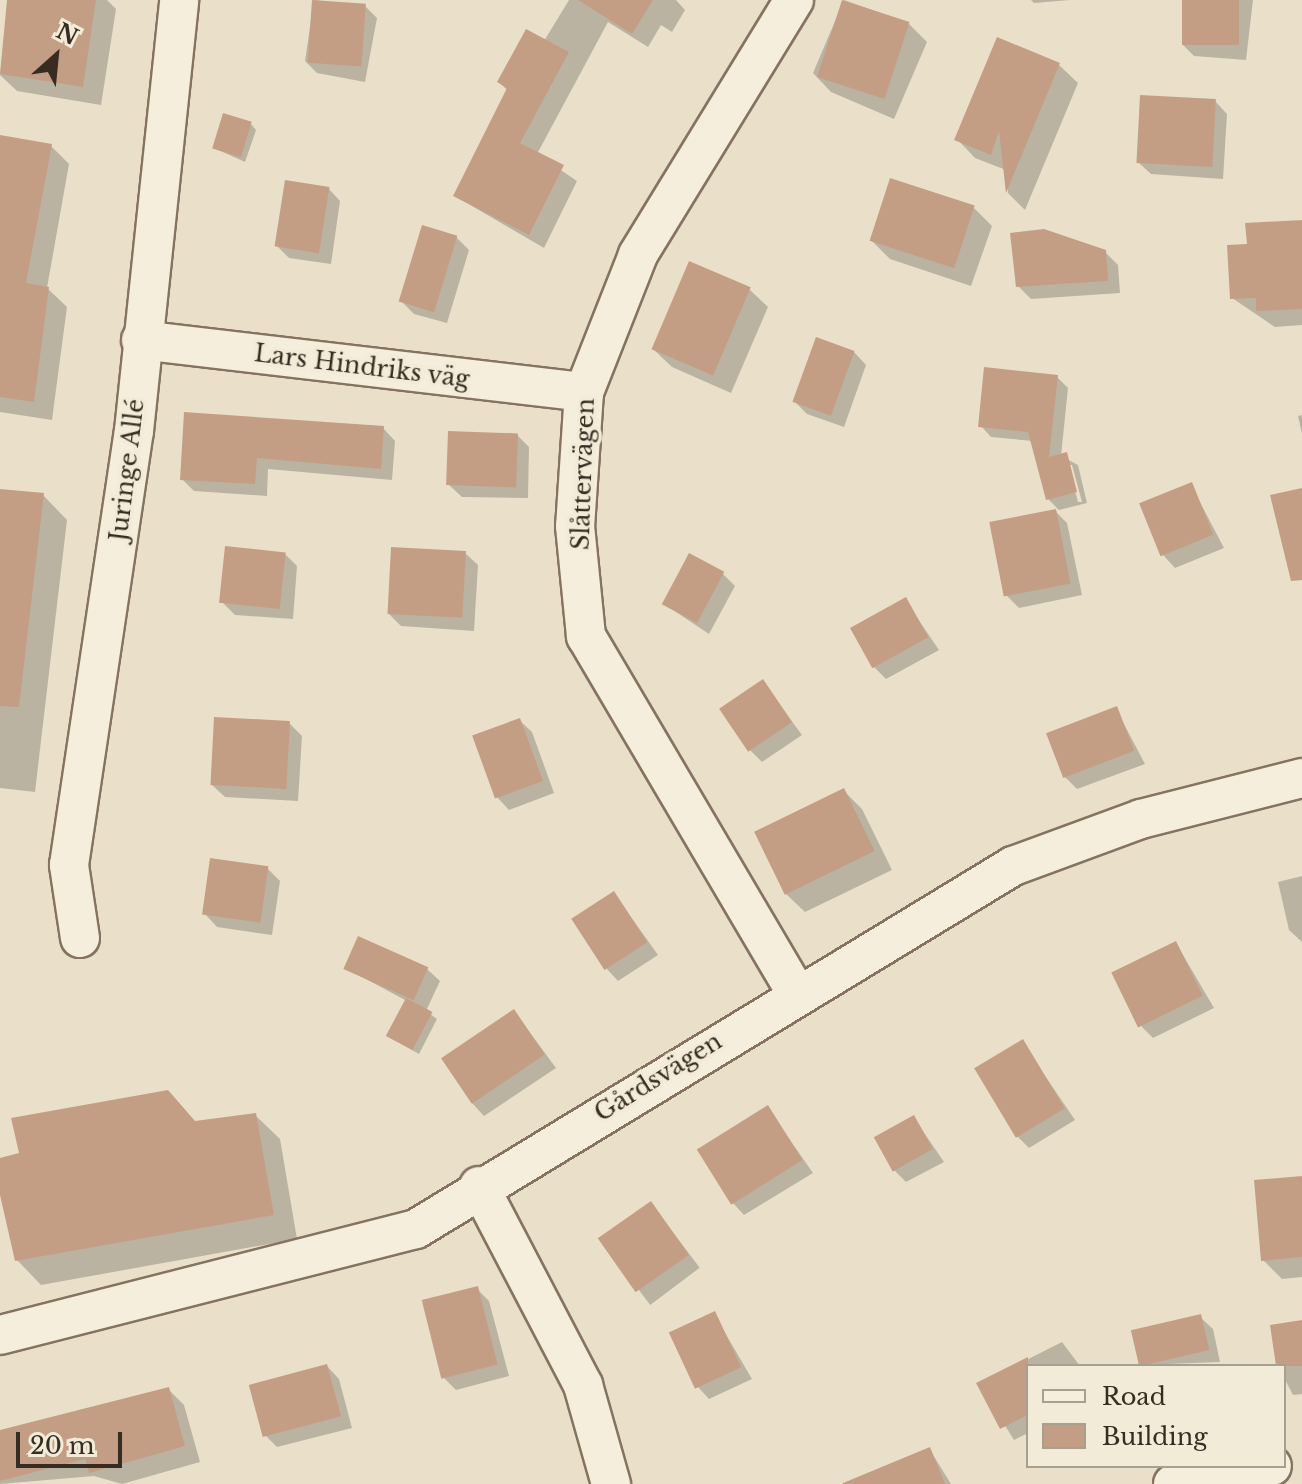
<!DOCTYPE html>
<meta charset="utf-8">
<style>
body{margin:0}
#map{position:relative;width:1302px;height:1484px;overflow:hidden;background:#eae0ca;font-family:"Libre Baskerville",serif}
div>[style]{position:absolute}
.shadow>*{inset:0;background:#0003;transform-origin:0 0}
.building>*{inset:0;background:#c49e84;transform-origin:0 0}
.roads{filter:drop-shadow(2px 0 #857360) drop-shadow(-2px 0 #857360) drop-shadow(0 2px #857360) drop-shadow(0 -2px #857360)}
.minor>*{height:38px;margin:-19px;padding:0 19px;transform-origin:19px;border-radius:19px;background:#f6eedc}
span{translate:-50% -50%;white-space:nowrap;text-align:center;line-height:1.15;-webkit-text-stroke:7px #f2ebd8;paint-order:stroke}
.street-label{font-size:24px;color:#372c22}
.legend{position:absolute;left:1026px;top:1364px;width:260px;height:104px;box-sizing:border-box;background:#f2ebd8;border:2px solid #a79f8f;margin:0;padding:10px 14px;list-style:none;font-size:24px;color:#372c22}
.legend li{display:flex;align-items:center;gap:16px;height:40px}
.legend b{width:40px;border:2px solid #a79f8f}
.north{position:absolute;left:16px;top:16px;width:80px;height:80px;-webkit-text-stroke:6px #f2ebd8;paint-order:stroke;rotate:27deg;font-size:22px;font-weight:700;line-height:32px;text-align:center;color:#372c22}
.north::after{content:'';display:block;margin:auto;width:28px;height:36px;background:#372c22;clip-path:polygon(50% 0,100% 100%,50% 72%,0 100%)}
.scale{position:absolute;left:16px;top:1432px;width:106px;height:36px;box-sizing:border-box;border:4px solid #372c22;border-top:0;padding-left:10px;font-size:24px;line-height:28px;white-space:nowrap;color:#372c22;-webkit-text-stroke:6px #f2ebd8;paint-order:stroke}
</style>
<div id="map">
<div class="shadow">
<i style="clip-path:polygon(9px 0,107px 0,116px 9px,101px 105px,17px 91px,0 75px)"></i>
<i style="clip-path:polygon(314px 0,365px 6px,377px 18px,365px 82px,317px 73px,305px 61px)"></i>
<i style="clip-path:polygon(569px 0,676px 0,685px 10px,672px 32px,661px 25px,648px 47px,608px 22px,537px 154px,577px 181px,544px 248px,455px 196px,508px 91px,499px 82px,544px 41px)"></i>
<i style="clip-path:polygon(844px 0,908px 23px,927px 42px,894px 119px,831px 92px,813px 73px)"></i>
<i style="clip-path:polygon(1031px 0,1070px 0,1034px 3px)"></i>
<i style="clip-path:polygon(1184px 0,1253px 0,1246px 60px,1194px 56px,1182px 44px)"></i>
<i style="clip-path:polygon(1059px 65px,1078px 83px,1025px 210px,1008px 193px,1006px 170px,975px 158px,957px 139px)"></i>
<i style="clip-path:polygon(1215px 101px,1227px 114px,1223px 179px,1151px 174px,1138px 162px)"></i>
<i style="clip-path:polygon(251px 124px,256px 130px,245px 162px,214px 148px)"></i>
<i style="clip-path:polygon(0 137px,51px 146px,69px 164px,47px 288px,67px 307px,52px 420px,0 412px)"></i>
<i style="clip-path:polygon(328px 188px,340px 201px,331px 264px,289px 258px,277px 246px)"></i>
<i style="clip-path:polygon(973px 207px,992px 226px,971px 286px,890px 259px,871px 240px)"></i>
<i style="clip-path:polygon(1302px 222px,1302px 325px,1275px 327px,1232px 298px)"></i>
<i style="clip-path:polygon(456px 237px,469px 250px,447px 323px,414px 314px,401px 301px)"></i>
<i style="clip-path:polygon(1105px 252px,1118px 265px,1120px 293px,1031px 299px,1018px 286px)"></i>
<i style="clip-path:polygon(749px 289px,768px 307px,731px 393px,672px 367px,653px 349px)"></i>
<i style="clip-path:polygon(854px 352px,866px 365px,844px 427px,807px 414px,795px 402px)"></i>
<i style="clip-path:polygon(evenodd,1057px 377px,1068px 388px,1061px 456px,1078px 465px,1087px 503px,1059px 510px,1048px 499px,1033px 441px,991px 437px,981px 426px,1057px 377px,1068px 465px,1072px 465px,1082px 502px,1078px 502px,1068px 465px)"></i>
<i style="clip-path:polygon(186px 414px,383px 428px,395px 441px,392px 480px,268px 469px,267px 496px,194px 491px,182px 479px)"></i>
<i style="clip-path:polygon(1302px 415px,1302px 434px,1298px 416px)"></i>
<i style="clip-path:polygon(517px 435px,529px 447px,528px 498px,462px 497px,449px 485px)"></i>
<i style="clip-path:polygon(1191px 485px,1224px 548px,1175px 568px,1163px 555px)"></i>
<i style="clip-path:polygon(0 491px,43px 495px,67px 520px,35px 792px,0 788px)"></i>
<i style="clip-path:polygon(1055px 511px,1067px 523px,1082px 595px,1019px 608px,1006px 595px)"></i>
<i style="clip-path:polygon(465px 553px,478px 565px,474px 631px,401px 626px,389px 614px)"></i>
<i style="clip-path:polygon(285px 554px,297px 566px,293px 619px,235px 615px,222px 602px)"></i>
<i style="clip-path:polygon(722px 573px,735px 586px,709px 634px,664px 604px)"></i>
<i style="clip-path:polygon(905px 600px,939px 650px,886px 679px,874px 667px)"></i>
<i style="clip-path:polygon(763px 682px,802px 735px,762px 762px,750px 750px)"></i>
<i style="clip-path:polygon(1116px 709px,1145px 764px,1077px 789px,1065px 777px)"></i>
<i style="clip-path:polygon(519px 720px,532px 732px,554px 793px,509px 810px,497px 797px,475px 737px)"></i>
<i style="clip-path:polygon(289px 723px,302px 736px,298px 801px,225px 797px,212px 785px)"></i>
<i style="clip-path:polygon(844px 791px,862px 809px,892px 870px,805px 912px,786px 894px)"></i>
<i style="clip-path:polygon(267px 868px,280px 881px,272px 935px,217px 927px,205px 914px)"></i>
<i style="clip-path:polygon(1302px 876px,1302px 942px,1289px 930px,1278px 882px)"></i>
<i style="clip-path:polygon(614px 893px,658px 955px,618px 981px,606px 968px)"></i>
<i style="clip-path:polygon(1176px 943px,1214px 1008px,1153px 1038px,1141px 1026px)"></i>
<i style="clip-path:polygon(347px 969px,427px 969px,440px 981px,426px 1011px,437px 1019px,419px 1054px,389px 1037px,407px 1001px)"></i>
<i style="clip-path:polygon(514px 1011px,556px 1068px,484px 1116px,472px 1103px)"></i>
<i style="clip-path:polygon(1022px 1042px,1075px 1120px,1029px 1148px,1017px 1136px)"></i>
<i style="clip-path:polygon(767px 1107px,813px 1173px,744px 1215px,732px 1202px)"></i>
<i style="clip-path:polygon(255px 1115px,280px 1139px,297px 1239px,41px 1285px,17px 1260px,0 1160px)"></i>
<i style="clip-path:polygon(914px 1118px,944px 1162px,906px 1182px,894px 1170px)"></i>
<i style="clip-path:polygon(1302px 1178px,1302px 1277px,1282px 1279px,1263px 1260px)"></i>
<i style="left:651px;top:1203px;width:81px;height:62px;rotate:53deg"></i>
<i style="clip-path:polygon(477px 1289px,489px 1301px,509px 1376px,456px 1390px,444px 1378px)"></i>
<i style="clip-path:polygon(714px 1314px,752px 1379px,709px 1399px,697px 1386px)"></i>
<i style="clip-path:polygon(1200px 1317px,1213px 1329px,1220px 1362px,1141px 1365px)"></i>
<i style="clip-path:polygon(1302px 1322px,1302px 1394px,1293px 1395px,1278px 1366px)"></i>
<i style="clip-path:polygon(1062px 1342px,1080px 1366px,1028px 1366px,1028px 1433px,1014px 1440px,979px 1384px)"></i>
<i style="clip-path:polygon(327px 1366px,339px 1379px,352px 1428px,277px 1447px,265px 1435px)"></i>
<i style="clip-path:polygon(168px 1389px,184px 1405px,200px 1462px,122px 1484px,94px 1476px,0 1484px,0 1432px)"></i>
<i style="clip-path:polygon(930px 1450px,951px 1484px,889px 1484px)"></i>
</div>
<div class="building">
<i style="clip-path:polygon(7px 0,96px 0,83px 87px,0 74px)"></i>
<i style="left:312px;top:0;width:54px;height:63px;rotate:4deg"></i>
<i style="clip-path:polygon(578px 0,653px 0,632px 34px)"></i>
<i style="left:842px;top:0;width:71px;height:81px;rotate:18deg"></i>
<i style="left:1182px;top:0;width:57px;height:45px"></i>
<i style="clip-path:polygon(526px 29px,569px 52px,520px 143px,564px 165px,529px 235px,453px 196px,507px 88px,497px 82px)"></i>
<i style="clip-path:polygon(997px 37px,1060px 63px,1006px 193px,999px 131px,991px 155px,954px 140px)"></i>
<i style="left:1140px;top:95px;width:76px;height:68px;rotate:3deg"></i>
<i style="left:223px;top:113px;width:30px;height:37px;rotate:17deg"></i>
<i style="clip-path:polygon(0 135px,52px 144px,26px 283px,49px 287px,34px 402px,0 397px)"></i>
<i style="left:890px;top:178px;width:89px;height:66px;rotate:18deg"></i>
<i style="left:285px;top:180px;width:45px;height:67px;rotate:9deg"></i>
<i style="clip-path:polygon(1302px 220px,1302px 309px,1256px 311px,1256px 298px,1230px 299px,1227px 245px,1247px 244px,1245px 223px)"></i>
<i style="left:422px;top:225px;width:37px;height:80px;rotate:17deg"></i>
<i style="clip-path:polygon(1044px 229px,1106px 250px,1108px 281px,1016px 287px,1010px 233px)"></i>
<i style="left:689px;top:261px;width:67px;height:96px;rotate:23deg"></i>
<i style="left:816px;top:337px;width:41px;height:69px;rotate:20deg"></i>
<i style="clip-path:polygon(984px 367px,1058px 375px,1049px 457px,1067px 452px,1077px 492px,1046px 500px,1028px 432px,978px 427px)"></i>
<i style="clip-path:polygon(184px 412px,384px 426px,381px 469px,257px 458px,255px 484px,180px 480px)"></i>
<i style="left:448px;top:431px;width:70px;height:54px;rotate:2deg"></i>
<i style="left:1192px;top:482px;width:57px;height:57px;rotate:68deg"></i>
<i style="clip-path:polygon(1302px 488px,1302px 580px,1291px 581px,1270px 495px)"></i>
<i style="clip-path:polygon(0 489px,44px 493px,19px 707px,0 706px)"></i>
<i style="left:1056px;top:509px;width:76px;height:68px;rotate:79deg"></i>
<i style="left:225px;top:546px;width:61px;height:57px;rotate:6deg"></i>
<i style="left:391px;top:547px;width:75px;height:67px;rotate:3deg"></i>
<i style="left:689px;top:553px;width:40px;height:58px;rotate:28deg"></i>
<i style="left:906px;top:597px;width:46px;height:64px;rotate:61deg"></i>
<i style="left:763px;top:679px;width:52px;height:53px;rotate:56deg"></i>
<i style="left:1117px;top:706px;width:48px;height:76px;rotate:69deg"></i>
<i style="left:214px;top:717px;width:76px;height:68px;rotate:3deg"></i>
<i style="left:520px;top:718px;width:67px;height:51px;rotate:70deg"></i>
<i style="left:844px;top:788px;width:70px;height:100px;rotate:64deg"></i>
<i style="left:210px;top:858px;width:59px;height:57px;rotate:8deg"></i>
<i style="left:614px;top:891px;width:61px;height:51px;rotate:57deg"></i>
<i style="left:358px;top:936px;width:77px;height:36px;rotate:24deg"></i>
<i style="left:1176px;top:941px;width:61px;height:72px;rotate:64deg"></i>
<i style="left:406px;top:998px;width:30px;height:43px;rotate:28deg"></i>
<i style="left:514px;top:1009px;width:55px;height:88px;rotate:56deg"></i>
<i style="left:1023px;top:1039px;width:81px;height:57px;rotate:59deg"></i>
<i style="clip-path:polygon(168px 1090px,195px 1121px,256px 1113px,274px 1215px,15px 1261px,0 1195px,0 1158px,19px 1153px,11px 1118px)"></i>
<i style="left:768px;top:1105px;width:65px;height:84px;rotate:58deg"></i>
<i style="left:914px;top:1115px;width:39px;height:46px;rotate:61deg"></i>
<i style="clip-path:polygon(1302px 1176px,1302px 1257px,1261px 1261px,1254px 1180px)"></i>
<i style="left:651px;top:1201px;width:66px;height:65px;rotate:55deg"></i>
<i style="left:478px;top:1286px;width:81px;height:58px;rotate:76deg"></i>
<i style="left:715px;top:1311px;width:62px;height:51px;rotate:65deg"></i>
<i style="left:1201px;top:1314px;width:37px;height:72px;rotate:77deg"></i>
<i style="clip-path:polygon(1302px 1320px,1302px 1366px,1276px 1366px,1270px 1325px)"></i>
<i style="clip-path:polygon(1028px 1357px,1028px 1415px,1000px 1429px,976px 1383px)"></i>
<i style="left:327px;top:1364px;width:54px;height:81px;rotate:75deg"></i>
<i style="clip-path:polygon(169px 1387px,185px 1446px,89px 1473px,85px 1459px,0 1481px,0 1430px)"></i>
<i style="clip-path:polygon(930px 1447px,945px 1484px,843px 1484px,843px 1483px)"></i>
</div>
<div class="roads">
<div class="minor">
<i style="left:794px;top:0;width:299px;rotate:121.5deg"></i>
<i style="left:638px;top:255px;width:147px;rotate:111.5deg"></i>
<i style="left:584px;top:392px;width:134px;rotate:93.8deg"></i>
<i style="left:575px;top:526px;width:111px;rotate:84.3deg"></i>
<i style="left:586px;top:636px;width:413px;rotate:59.5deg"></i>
<i style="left:141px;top:340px;width:446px;rotate:6.7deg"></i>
<i style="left:80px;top:938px;width:74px;rotate:-98.6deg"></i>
<i style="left:69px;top:865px;width:439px;rotate:-81.5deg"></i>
<i style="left:134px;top:431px;width:433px;rotate:-84deg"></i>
<i style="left:479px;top:1186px;width:225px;rotate:62.4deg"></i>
<i style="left:583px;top:1385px;width:103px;rotate:74.2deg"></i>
<i style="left:0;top:1335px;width:429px;rotate:-14.3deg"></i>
<i style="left:416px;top:1229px;width:699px;rotate:-31.3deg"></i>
<i style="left:1013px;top:866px;width:136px;rotate:-20.2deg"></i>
<i style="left:1141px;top:819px;width:166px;rotate:-14.3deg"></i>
<i style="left:1173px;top:1484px;width:46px;rotate:-17.7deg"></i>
<i style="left:1217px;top:1470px;width:55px;rotate:-4.2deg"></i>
</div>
</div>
<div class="street-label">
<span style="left:362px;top:366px;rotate:7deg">Lars Hindriks väg</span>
<span style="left:127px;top:470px;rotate:-83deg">Juringe Allé</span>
<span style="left:583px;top:474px;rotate:-88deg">Slåttervägen</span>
<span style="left:658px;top:1077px;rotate:-32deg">Gårdsvägen</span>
</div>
<ul class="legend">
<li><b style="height:10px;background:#f6eedc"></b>Road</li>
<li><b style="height:22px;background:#c49e84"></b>Building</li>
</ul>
<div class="north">N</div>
<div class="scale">20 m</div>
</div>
